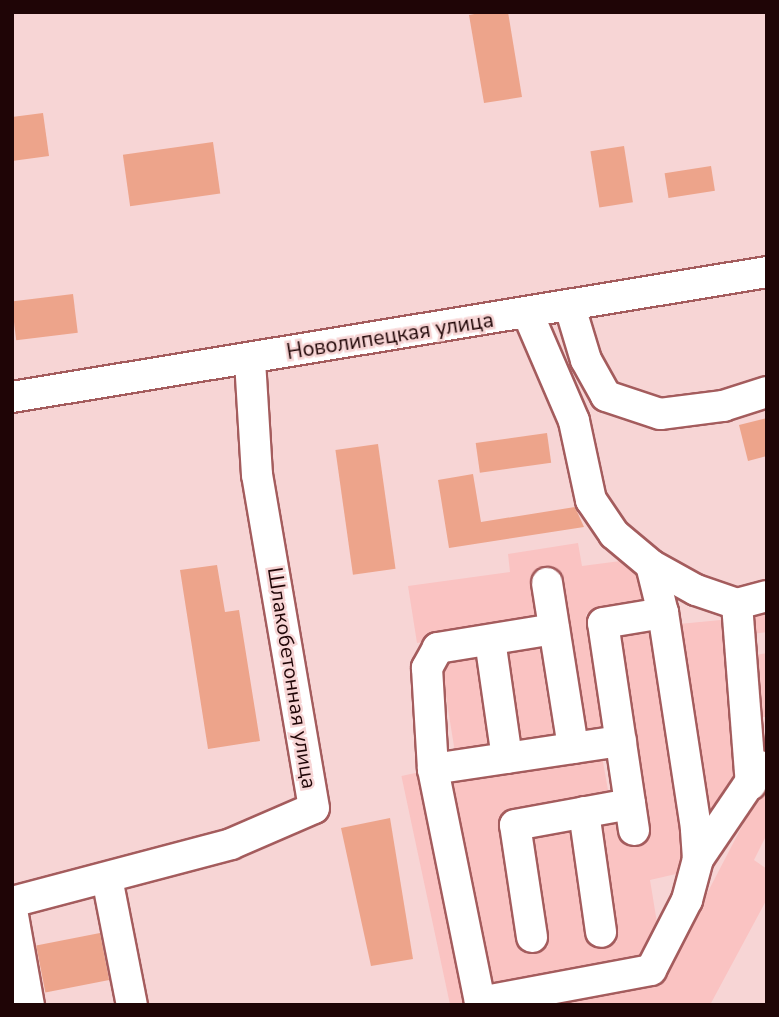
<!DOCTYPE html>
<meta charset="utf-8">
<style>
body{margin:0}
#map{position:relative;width:779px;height:1017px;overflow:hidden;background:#f7d5d5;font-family:"Nunito Sans",sans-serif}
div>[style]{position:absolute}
.built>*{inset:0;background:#fac3c2;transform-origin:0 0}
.building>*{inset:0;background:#eda48b;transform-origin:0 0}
.roads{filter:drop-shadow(2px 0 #a45c5d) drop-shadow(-2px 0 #a45c5d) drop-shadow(0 2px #a45c5d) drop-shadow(0 -2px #a45c5d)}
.minor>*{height:30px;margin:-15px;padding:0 15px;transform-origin:15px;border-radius:15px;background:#fff}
span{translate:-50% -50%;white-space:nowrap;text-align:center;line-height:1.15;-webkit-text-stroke:5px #f7d5d5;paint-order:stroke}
.street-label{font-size:21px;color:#1f0506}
.frame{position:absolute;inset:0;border:14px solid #1f0506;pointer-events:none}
</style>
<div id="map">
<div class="built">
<i style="clip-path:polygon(578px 543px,582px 566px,636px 559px,643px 606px,586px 614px,603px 733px,583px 736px,559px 570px,534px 574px,542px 625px,417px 643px,408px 586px,510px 572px,508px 554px)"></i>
<i style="clip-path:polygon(767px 606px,767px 632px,751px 634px,748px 609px)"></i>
<i style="clip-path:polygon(721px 620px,740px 788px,723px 811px,706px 815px,679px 624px)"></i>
<i style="clip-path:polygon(655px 624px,689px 871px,650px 880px,659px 935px,624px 970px,482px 988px,451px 778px,602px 756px,609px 796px,500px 816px,521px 952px,548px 947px,531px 833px,571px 826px,588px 945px,617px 942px,596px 821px,622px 815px,626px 844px,644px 840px,616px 628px)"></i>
<i style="left:539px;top:645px;width:102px;height:38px;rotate:81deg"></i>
<i style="clip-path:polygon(767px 653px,767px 717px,763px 717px,756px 655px)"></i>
<i style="left:480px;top:655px;width:97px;height:40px;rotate:81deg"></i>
<i style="left:420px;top:772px;width:238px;height:19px;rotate:78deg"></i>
<i style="clip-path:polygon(767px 778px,767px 834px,754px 860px,767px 869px,767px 899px,710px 1005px,536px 1005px,659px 986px)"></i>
</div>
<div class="building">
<i style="clip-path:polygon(485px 12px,508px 12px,522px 97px,484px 103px,469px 15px)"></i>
<i style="clip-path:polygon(43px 113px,49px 156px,12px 161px,12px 117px)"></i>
<i style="left:213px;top:142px;width:52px;height:91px;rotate:82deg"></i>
<i style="left:624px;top:146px;width:57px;height:34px;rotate:81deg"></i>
<i style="left:711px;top:166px;width:25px;height:47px;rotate:81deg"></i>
<i style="left:73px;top:294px;width:39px;height:62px;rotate:83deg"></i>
<i style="clip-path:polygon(767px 418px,767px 456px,748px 461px,739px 425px)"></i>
<i style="left:547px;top:433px;width:30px;height:72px;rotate:82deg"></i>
<i style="left:378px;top:444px;width:126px;height:43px;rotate:82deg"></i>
<i style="clip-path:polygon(473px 474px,481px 522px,575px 507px,584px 527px,449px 548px,438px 480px)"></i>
<i style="clip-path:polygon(217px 565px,225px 612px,239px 610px,260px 741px,208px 749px,180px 570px)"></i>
<i style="clip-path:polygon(390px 818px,413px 959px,371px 966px,341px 828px)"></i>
<i style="left:100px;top:933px;width:48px;height:65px;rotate:79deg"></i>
</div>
<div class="roads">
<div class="minor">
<i style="left:570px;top:307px;width:55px;rotate:73.2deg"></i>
<i style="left:586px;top:360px;width:41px;rotate:60.9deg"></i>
<i style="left:606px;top:396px;width:57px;rotate:18.4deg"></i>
<i style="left:660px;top:414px;width:64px;rotate:-7.2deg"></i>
<i style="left:723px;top:406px;width:46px;rotate:-17.7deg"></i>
<i style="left:528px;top:314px;width:116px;rotate:66.7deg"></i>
<i style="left:574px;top:421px;width:81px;rotate:77.9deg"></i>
<i style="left:591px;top:500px;width:41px;rotate:55.9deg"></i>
<i style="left:614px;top:534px;width:48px;rotate:40deg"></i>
<i style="left:651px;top:565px;width:51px;rotate:29.1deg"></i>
<i style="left:696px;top:590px;width:43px;rotate:18.9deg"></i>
<i style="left:737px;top:604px;width:31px;rotate:-15deg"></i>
<i style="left:12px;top:397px;width:765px;rotate:-9.4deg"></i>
<i style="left:547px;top:583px;width:167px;rotate:81deg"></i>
<i style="left:737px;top:604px;width:181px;rotate:85.6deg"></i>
<i style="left:554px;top:629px;width:118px;rotate:170.7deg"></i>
<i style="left:438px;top:648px;width:23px;rotate:119deg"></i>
<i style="left:427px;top:668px;width:101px;rotate:86.6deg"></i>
<i style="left:433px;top:769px;width:238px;rotate:78.6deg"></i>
<i style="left:480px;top:1002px;width:174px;rotate:-10.6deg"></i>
<i style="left:651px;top:970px;width:79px;rotate:-62.8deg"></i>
<i style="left:687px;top:900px;width:42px;rotate:-75deg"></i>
<i style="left:698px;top:859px;width:31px;rotate:-94deg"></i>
<i style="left:696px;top:828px;width:218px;rotate:-98.7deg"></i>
<i style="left:663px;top:613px;width:49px;rotate:-104deg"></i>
<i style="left:490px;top:640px;width:119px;rotate:81.8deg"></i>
<i style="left:433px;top:769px;width:190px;rotate:-8.5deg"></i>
<i style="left:584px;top:812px;width:121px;rotate:81.9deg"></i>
<i style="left:634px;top:830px;width:209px;rotate:-98.5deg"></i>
<i style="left:603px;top:623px;width:61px;rotate:-9.5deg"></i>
<i style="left:698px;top:859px;width:112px;rotate:-55.9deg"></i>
<i style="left:107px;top:878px;width:129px;rotate:78.9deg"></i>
<i style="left:12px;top:902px;width:227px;rotate:-14.8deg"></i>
<i style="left:231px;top:844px;width:90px;rotate:-23.4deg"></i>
<i style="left:314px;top:808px;width:338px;rotate:-99.7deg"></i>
<i style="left:257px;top:475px;width:116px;rotate:-93.5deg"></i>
<i style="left:12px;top:910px;width:97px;rotate:79.9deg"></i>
<i style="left:532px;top:937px;width:113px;rotate:-98.6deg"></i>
<i style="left:515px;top:825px;width:117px;rotate:-10.3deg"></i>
</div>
</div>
<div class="street-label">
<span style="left:390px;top:336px;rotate:-9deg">Новолипецкая улица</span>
<span style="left:292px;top:678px;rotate:81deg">Шлакобетонная улица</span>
</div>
<div class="frame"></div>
</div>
